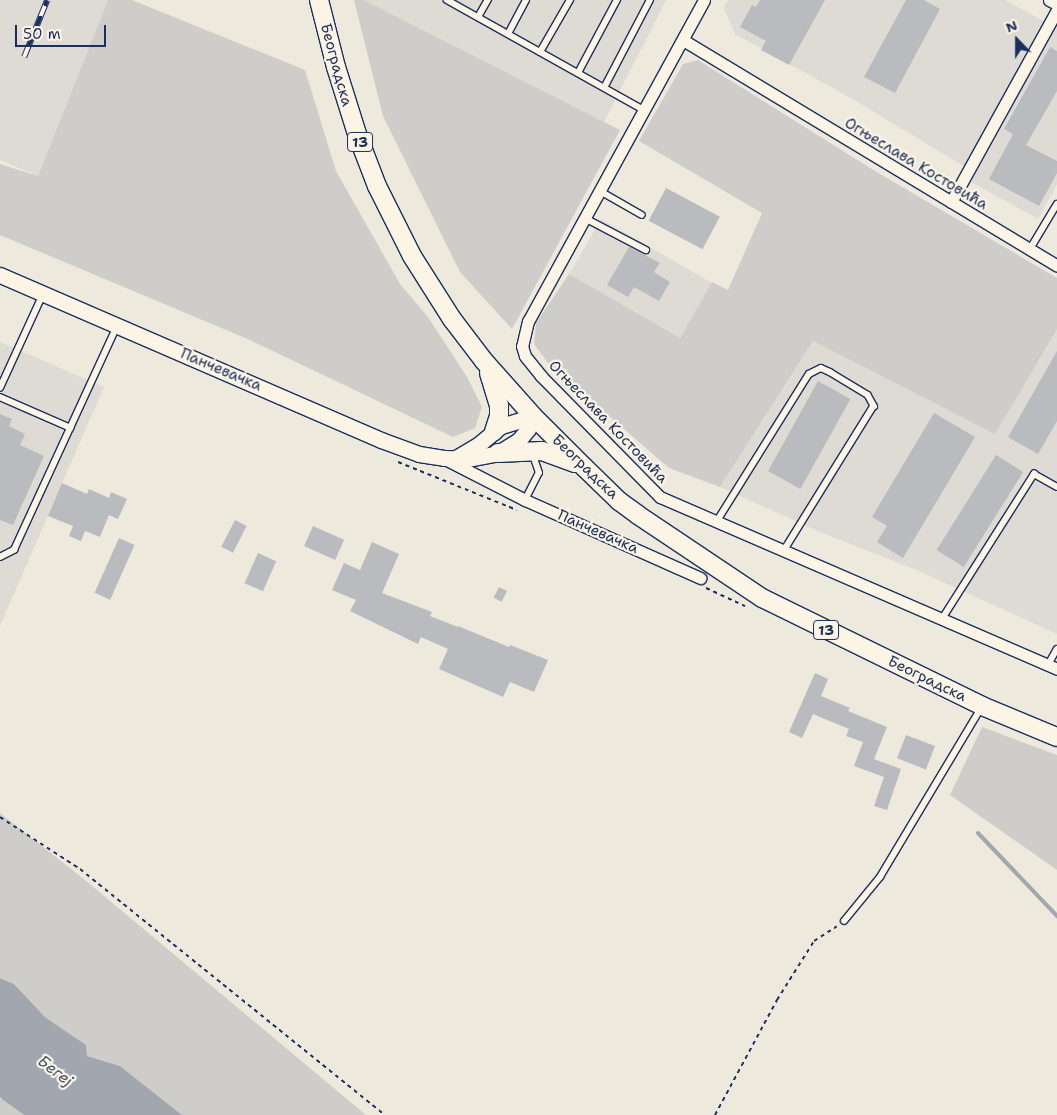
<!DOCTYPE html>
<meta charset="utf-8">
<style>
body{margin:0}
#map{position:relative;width:1057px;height:1115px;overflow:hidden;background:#eee9dd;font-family:"Shantell Sans",sans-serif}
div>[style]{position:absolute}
.built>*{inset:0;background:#dedbd4;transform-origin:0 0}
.green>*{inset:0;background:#cfcdca}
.water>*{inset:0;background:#a2a7af}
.stream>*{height:4px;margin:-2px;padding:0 2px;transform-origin:2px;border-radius:2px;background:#a2a7af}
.building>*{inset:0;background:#babbbe;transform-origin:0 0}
.path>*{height:2px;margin-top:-1px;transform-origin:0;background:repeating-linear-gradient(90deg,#1b2f5e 0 4px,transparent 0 8px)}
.roads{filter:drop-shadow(1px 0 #1b2f5e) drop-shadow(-1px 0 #1b2f5e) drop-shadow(0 1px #1b2f5e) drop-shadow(0 -1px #1b2f5e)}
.lane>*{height:5.5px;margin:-2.75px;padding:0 2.75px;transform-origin:2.75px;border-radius:2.75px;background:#fcf5e5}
.street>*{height:11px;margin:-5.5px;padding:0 5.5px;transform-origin:5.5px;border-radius:5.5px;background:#fcf5e5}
.secondary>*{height:15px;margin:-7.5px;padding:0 7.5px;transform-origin:7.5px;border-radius:7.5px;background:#fcf5e5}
.primary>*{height:18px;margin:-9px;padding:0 9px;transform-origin:9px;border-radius:9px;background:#fcf5e5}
.rail>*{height:5.5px;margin-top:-2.75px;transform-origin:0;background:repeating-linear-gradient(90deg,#fcf5e5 0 11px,#1b2f5e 0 22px);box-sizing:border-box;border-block:1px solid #1b2f5e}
span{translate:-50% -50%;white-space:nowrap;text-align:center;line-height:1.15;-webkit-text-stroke:4.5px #fcf5e5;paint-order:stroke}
.shield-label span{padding:1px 4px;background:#fcf5e5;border:1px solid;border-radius:4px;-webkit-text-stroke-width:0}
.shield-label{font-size:14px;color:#1b2f5e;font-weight:700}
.street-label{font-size:15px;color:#1b2f5e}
.water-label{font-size:16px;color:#445376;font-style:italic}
.north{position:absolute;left:992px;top:15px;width:50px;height:50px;-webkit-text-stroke:4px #fcf5e5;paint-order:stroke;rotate:338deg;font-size:14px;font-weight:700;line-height:20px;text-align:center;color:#1b2f5e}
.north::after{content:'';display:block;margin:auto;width:18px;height:22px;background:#1b2f5e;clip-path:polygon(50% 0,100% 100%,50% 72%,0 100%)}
.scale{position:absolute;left:15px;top:25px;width:91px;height:22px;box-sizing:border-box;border:2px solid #1b2f5e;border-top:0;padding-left:6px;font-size:15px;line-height:18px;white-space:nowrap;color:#1b2f5e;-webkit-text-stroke:4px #fcf5e5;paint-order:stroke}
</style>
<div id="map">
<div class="built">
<i style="clip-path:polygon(0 0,108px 0,38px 176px,0 160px)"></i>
<i style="clip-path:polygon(364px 0,666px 0,604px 122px)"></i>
<i style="clip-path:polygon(728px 0,1005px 0,1045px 22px,965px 167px,849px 97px,735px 34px,724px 8px)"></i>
<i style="clip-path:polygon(1057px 26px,1057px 184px,1038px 219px,971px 182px)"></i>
<i style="left:601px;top:219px;width:128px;height:64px;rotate:30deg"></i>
<i style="clip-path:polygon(1057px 328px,1057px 634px,914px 569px,820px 532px,720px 487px,813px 341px,994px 433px)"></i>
<i style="clip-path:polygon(0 342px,104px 387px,0 626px)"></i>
</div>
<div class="green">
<i style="clip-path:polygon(108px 0,132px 0,305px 70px,336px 171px,400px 284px,428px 317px,467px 377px,482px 407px,475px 428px,453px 437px,250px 340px,0 235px,0 164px,38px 176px)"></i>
<i style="clip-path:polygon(354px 0,364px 0,620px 130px,512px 329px,460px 272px,383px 116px)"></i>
<i style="clip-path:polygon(698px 60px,875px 171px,1057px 278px,1057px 329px,995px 434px,813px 341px,720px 487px,669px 468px,548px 363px,534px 344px,536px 323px,569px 274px,680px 338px,712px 282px,728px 290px,762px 213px,639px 141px,683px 64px)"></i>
<i style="clip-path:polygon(982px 727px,1057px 755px,1057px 870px,950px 795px)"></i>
<i style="clip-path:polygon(0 813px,85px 880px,366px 1115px,182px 1115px,120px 1066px,87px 1056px,86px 1045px,45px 1017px,14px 984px,0 978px)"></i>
<i style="clip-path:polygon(0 1097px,3px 1100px,24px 1115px,0 1115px)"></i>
</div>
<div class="water">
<i style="clip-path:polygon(0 978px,14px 984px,45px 1017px,86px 1045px,87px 1056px,120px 1066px,182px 1115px,24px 1115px,3px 1100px,0 1097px)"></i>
</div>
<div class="stream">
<i style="left:978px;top:833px;width:115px;rotate:46.4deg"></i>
</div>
<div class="building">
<i style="clip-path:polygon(760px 0,825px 0,789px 65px,761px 50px,766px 41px,740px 27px,752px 5px,756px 7px)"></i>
<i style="clip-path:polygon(906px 0,924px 0,940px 9px,895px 93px,864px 77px)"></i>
<i style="clip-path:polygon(1050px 47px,1057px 51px,1057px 91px,1026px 145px,1057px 161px,1057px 173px,1039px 206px,989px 179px,1013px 134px,1004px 129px)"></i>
<i style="left:666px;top:188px;width:61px;height:37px;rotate:28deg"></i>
<i style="clip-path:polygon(629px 247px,660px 263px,654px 272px,670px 282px,659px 301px,634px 287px,628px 297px,607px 285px)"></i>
<i style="clip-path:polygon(1057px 351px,1057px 421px,1038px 454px,1008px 437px)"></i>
<i style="left:818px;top:381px;width:37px;height:103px;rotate:29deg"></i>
<i style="clip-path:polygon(934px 413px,975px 437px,903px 558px,877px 542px,887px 526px,872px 517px)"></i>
<i style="clip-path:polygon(0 414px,12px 419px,9px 426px,25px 434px,20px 445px,44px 456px,13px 525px,0 520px)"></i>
<i style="left:996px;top:455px;width:32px;height:112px;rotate:32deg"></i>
<i style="clip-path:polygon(62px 483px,87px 494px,89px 489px,109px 498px,111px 492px,127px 499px,118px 519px,109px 515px,100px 537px,85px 531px,81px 541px,69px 536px,73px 526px,48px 516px)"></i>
<i style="left:235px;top:520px;width:13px;height:30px;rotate:27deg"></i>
<i style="left:313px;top:526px;width:34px;height:22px;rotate:24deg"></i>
<i style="left:119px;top:538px;width:17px;height:60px;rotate:24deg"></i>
<i style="clip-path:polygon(372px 542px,399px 554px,382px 593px,432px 612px,430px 616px,458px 627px,458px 626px,509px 647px,510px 645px,548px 660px,534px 692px,510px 682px,503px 697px,439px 669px,448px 649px,421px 637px,418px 644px,350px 611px,356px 600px,332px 590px,344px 563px,360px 570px)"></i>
<i style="left:258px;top:553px;width:20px;height:33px;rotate:24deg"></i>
<i style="left:499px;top:587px;width:9px;height:12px;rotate:27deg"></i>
<i style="clip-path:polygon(815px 673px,828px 679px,821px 696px,850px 708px,848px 711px,887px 727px,874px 759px,901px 769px,887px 810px,874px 806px,884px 777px,854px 766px,863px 742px,846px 736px,849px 729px,813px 714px,802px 738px,789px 732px)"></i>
<i style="left:906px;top:735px;width:31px;height:25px;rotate:21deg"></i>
</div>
<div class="path">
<i style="left:398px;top:462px;width:128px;rotate:22deg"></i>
<i style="left:706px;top:588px;width:43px;rotate:24.8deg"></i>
<i style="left:0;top:817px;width:95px;rotate:33deg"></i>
<i style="left:80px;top:869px;width:392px;rotate:38.9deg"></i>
<i style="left:715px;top:1115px;width:131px;rotate:-61.7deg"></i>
<i style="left:777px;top:1000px;width:70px;rotate:-57.9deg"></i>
<i style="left:814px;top:941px;width:27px;rotate:-33deg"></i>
</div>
<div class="roads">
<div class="lane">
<i style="left:447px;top:0;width:226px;rotate:29.2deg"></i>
<i style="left:478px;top:17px;width:20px;rotate:-60deg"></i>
<i style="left:508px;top:34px;width:38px;rotate:-62deg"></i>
<i style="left:540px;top:52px;width:60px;rotate:-60deg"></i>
<i style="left:578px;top:73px;width:83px;rotate:-61.9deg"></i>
<i style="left:604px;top:88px;width:99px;rotate:-62.4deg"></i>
<i style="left:600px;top:191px;width:48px;rotate:29.7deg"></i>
<i style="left:585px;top:218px;width:69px;rotate:27.7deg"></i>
<i style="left:1030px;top:249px;width:52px;rotate:-59deg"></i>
<i style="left:0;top:388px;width:103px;rotate:-65.4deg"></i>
<i style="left:0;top:397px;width:77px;rotate:23.6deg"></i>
<i style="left:525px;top:500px;width:30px;rotate:-63deg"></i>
<i style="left:539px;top:473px;width:18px;rotate:-109deg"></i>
<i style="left:717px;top:521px;width:173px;rotate:-58deg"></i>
<i style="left:809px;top:374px;width:13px;rotate:-27deg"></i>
<i style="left:821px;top:368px;width:10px;rotate:24deg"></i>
<i style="left:830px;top:372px;width:44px;rotate:31.2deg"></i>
<i style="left:868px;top:395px;width:13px;rotate:61deg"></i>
<i style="left:874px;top:406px;width:171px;rotate:121.8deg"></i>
<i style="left:0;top:557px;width:16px;rotate:-27deg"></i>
<i style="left:14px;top:550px;width:247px;rotate:-65.3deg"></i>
<i style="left:942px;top:619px;width:172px;rotate:-57.6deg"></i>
<i style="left:1034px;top:474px;width:26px;rotate:29deg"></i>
<i style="left:1048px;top:665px;width:18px;rotate:-61deg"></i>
<i style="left:844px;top:921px;width:57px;rotate:-50.7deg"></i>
<i style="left:880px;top:877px;width:197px;rotate:-59.1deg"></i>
</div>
<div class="street">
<i style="left:704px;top:0;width:366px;rotate:118.7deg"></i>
<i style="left:528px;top:321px;width:26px;rotate:103deg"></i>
<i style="left:522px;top:346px;width:10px;rotate:73deg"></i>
<i style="left:525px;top:356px;width:26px;rotate:51deg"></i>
<i style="left:541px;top:376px;width:170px;rotate:45.5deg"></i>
<i style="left:660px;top:497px;width:433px;rotate:23.4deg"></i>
<i style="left:1049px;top:0;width:9px;rotate:27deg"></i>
<i style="left:683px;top:40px;width:437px;rotate:31.1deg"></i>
<i style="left:951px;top:202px;width:219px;rotate:-61.1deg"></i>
<i style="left:445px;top:459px;width:90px;rotate:27.1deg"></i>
<i style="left:525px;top:500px;width:192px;rotate:24deg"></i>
</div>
<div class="secondary">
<i style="left:0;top:275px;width:415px;rotate:23.4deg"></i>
<i style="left:381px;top:440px;width:40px;rotate:20.2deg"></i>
<i style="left:419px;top:454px;width:25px;rotate:9deg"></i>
<i style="left:444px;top:458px;width:24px;rotate:2deg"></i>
<i style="left:468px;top:459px;width:31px;rotate:-11deg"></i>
<i style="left:498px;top:453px;width:25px;rotate:-32deg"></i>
<i style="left:519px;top:440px;width:14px;rotate:-51deg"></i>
<i style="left:528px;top:429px;width:14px;rotate:-69deg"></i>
<i style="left:456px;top:458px;width:26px;rotate:-31deg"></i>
<i style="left:478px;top:445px;width:30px;rotate:-40deg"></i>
<i style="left:501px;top:426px;width:34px;rotate:-17deg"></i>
</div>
<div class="primary">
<i style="left:319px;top:0;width:69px;rotate:75.8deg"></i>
<i style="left:336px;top:67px;width:70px;rotate:72.6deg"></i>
<i style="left:357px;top:134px;width:56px;rotate:69deg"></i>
<i style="left:377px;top:186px;width:78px;rotate:63.4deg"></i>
<i style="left:412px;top:256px;width:75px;rotate:57.6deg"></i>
<i style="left:452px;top:319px;width:53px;rotate:52.7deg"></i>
<i style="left:484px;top:361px;width:74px;rotate:48.3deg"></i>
<i style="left:533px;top:416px;width:72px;rotate:45deg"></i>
<i style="left:584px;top:467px;width:49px;rotate:44.2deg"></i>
<i style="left:619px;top:501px;width:24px;rotate:36deg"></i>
<i style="left:638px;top:515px;width:149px;rotate:33.8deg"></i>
<i style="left:762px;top:598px;width:245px;rotate:26.1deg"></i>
<i style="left:982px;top:706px;width:81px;rotate:22.5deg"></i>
<i style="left:489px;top:373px;width:34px;rotate:73deg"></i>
<i style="left:499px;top:405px;width:11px;rotate:90deg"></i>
<i style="left:499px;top:416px;width:16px;rotate:108deg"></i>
<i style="left:498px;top:453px;width:44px;rotate:-2.6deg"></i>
<i style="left:542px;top:451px;width:35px;rotate:20deg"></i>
</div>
</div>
<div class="rail">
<i style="left:24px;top:57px;width:61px;rotate:-68deg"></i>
</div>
<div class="shield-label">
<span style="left:360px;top:142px">13</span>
<span style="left:826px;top:630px">13</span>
</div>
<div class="street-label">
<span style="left:336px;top:65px;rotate:75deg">Београдска</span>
<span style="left:916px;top:164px;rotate:31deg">Огњеслава Костовића</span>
<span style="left:221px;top:370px;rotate:23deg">Панчевачка</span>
<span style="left:608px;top:422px;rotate:46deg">Огњеслава Костовића</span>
<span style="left:585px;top:467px;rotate:44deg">Београдска</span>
<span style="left:598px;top:532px;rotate:24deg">Панчевачка</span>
<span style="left:927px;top:679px;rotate:26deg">Београдска</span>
</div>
<div class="water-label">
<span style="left:55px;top:1071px;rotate:38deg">Бегеј</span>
</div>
<div class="north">N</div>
<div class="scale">50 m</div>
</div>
